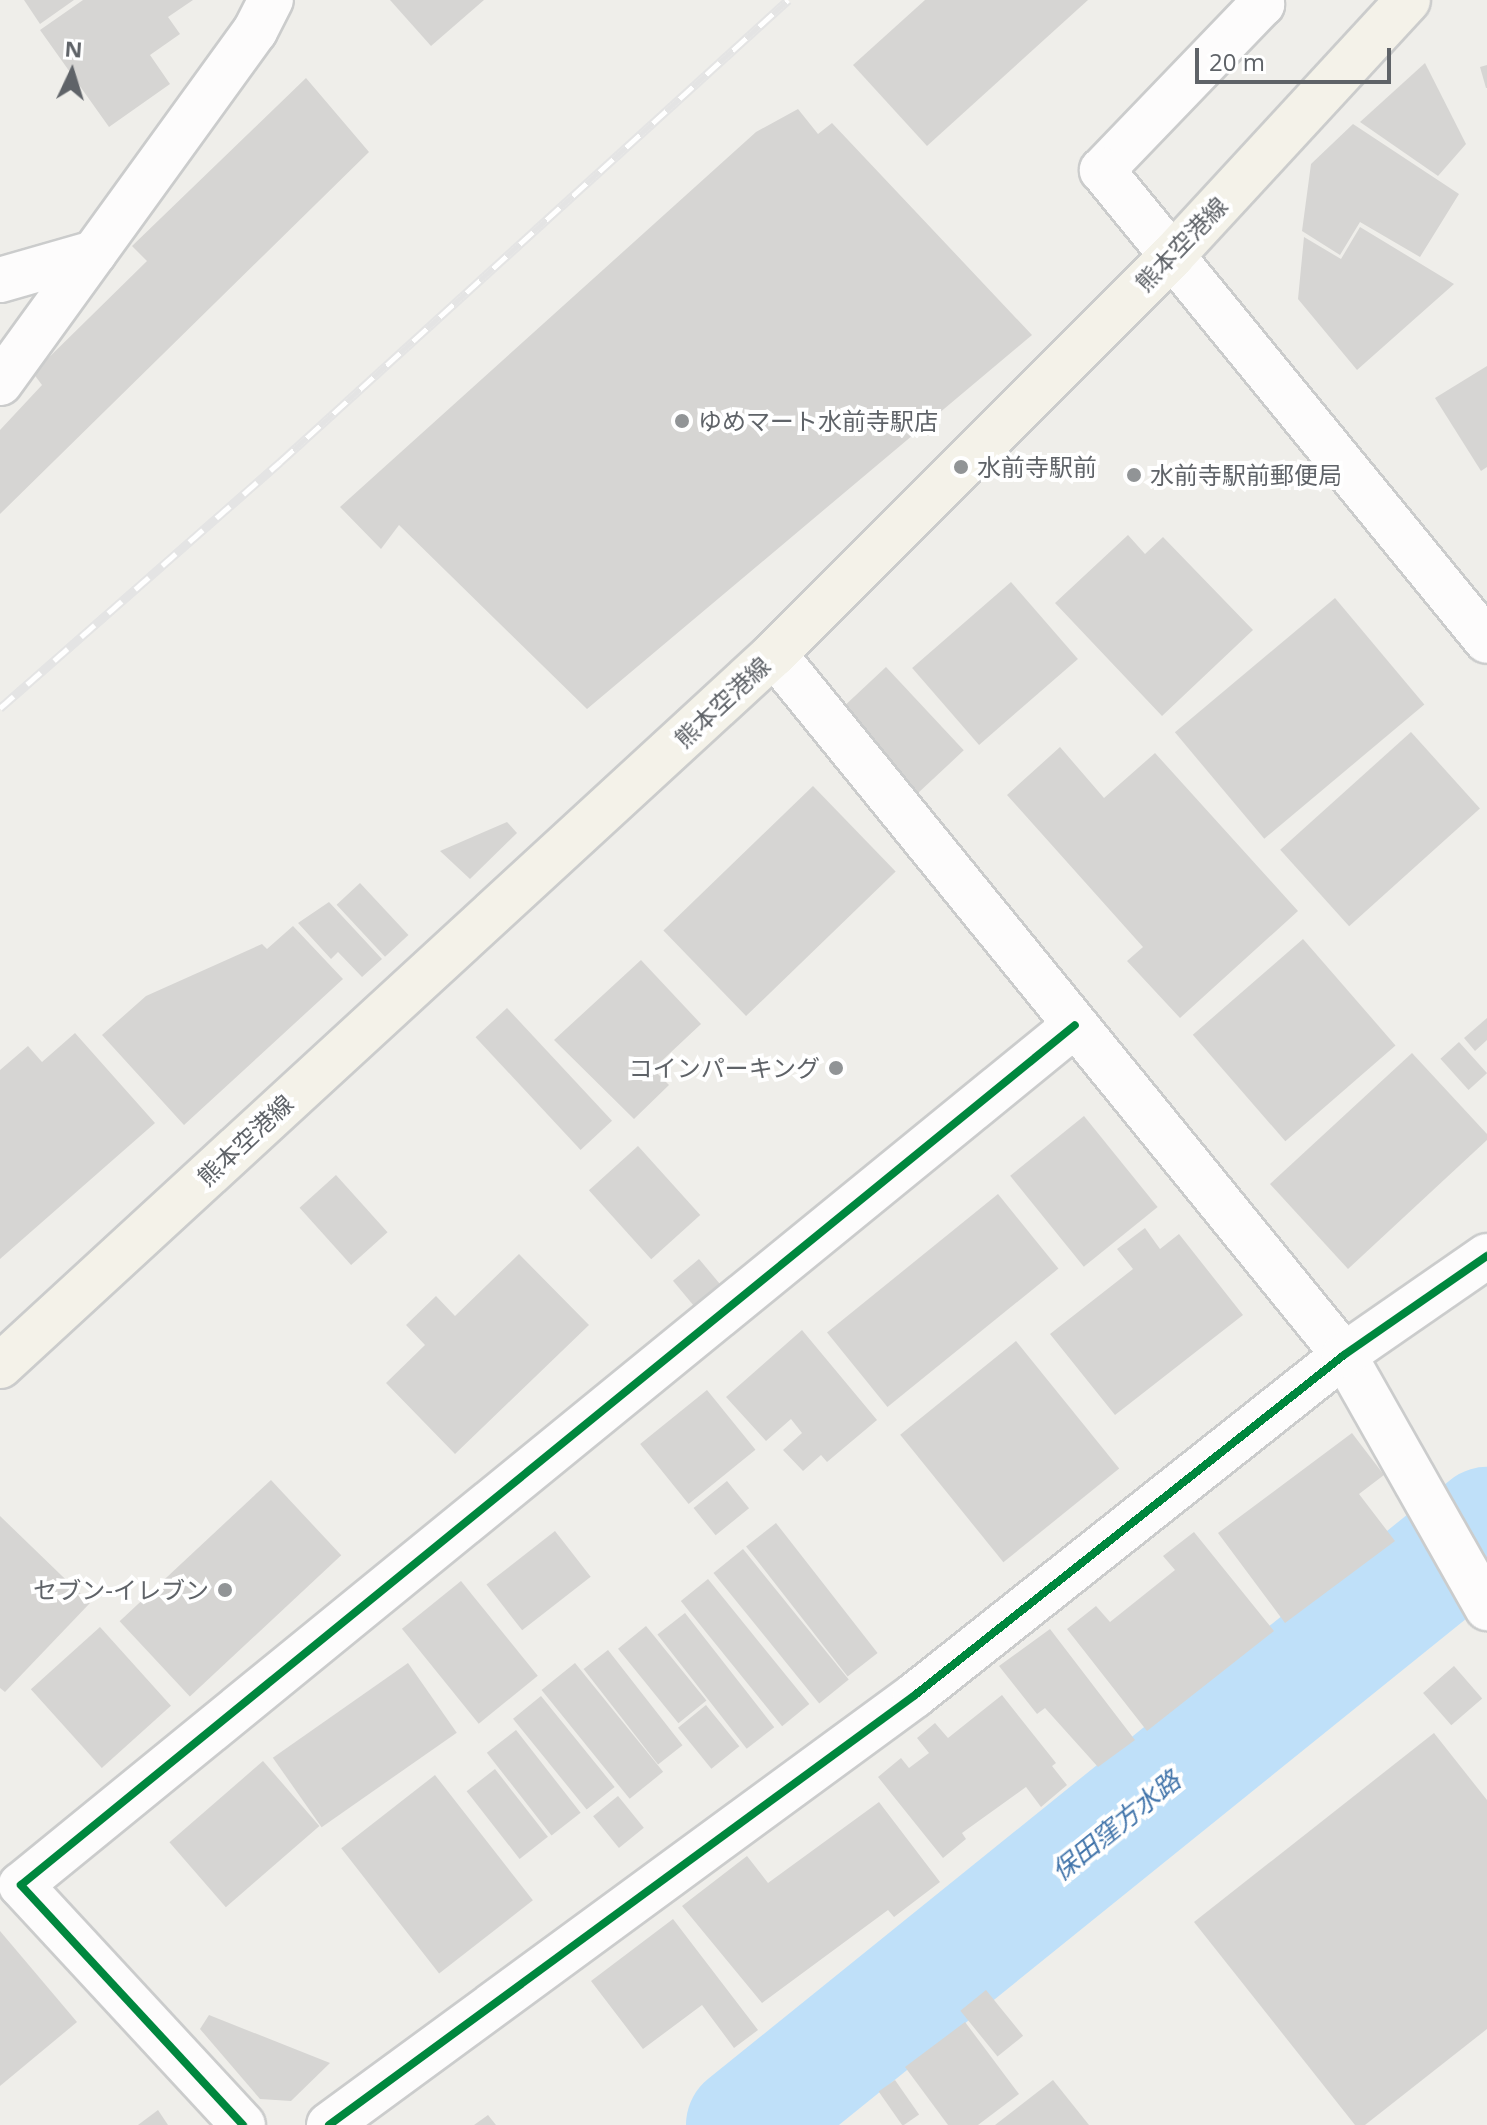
<!DOCTYPE html>
<meta charset="utf-8">
<style>
body{margin:0}
#map{position:relative;width:1487px;height:2125px;overflow:hidden;background:#efeeea;font-family:"Open Sans","Noto Sans JP",sans-serif}
div>[style]{position:absolute}
.river>*{height:118px;margin:-59px;padding:0 59px;transform-origin:59px;border-radius:59px;background:#bfe0f9}
.building>*{inset:0;background:#d6d5d3;transform-origin:0 0}
.roads{filter:drop-shadow(2px 0 #cbcccc) drop-shadow(-2px 0 #cbcccc) drop-shadow(0 2px #cbcccc) drop-shadow(0 -2px #cbcccc)}
.minor>*{height:44px;margin:-22px;padding:0 22px;transform-origin:22px;border-radius:22px;background:#fdfcfc}
.major>*{height:44px;margin:-22px;padding:0 22px;transform-origin:22px;border-radius:22px;background:#f4f2e9}
.rail>*{height:9px;margin-top:-4.5px;transform-origin:0;background:repeating-linear-gradient(90deg,#fff 0 18px,#e4e4e4 0 36px);box-sizing:border-box;border-block:2px solid #e4e4e4}
.cycleway>*{height:8px;margin:-4px;padding:0 4px;transform-origin:4px;border-radius:4px;background:#00873e}
.dots>*{width:22px;height:22px;translate:-50% -50%;box-sizing:border-box;border:4px solid #fff;border-radius:50%}
span{translate:-50% -50%;white-space:nowrap;text-align:center;line-height:1.15;-webkit-text-stroke:8px #fff;paint-order:stroke}
.street-label{font-size:24px;color:#5f6368}
.poi-label{font-size:24px;color:#5f6368}
.left{translate:0 -50%;text-align:left}
.right{translate:-100% -50%;text-align:right}
.water-label{font-size:26px;color:#4174aa;font-style:italic}
.north{position:absolute;left:32px;top:32px;width:80px;height:80px;-webkit-text-stroke:6px #fff;paint-order:stroke;rotate:4deg;font-size:22px;font-weight:700;line-height:32px;text-align:center;color:#5f6368}
.north::after{content:'';display:block;margin:auto;width:28px;height:36px;background:#5f6368;clip-path:polygon(50% 0,100% 100%,50% 72%,0 100%)}
.scale{position:absolute;left:1195px;top:48px;width:196px;height:36px;box-sizing:border-box;border:4px solid #5f6368;border-top:0;padding-left:10px;font-size:24px;line-height:28px;white-space:nowrap;color:#5f6368;-webkit-text-stroke:6px #fff;paint-order:stroke}
</style>
<div id="map">
<div class="river">
<i style="left:745px;top:2125px;width:954px;rotate:-38.91deg"></i>
</div>
<div class="building">
<i style="clip-path:polygon(24px 0,74px 0,40px 24px)"></i>
<i style="clip-path:polygon(83px 0,193px 0,168px 17px,180px 34px,150px 55px,170px 84px,109px 127px,40px 30px)"></i>
<i style="clip-path:polygon(390px 0,484px 0,431px 46px)"></i>
<i style="clip-path:polygon(925px 0,1088px 0,927px 146px,853px 65px)"></i>
<i style="clip-path:polygon(1425px 63px,1466px 144px,1438px 176px,1360px 122px)"></i>
<i style="clip-path:polygon(1487px 65px,1487px 88px,1486px 88px,1480px 67px)"></i>
<i style="clip-path:polygon(306px 78px,369px 152px,0 514px,0 430px,42px 385px,33px 373px,147px 261px,132px 246px)"></i>
<i style="clip-path:polygon(798px 109px,818px 134px,832px 123px,1032px 335px,587px 709px,399px 525px,381px 549px,340px 507px,756px 132px)"></i>
<i style="clip-path:polygon(1353px 124px,1459px 194px,1420px 257px,1360px 222px,1340px 255px,1302px 231px,1311px 164px)"></i>
<i style="clip-path:polygon(1360px 227px,1454px 284px,1357px 370px,1298px 299px,1304px 237px,1341px 259px)"></i>
<i style="clip-path:polygon(1487px 366px,1487px 467px,1481px 471px,1435px 398px)"></i>
<i style="clip-path:polygon(1128px 535px,1145px 554px,1163px 537px,1253px 630px,1162px 716px,1055px 603px)"></i>
<i style="left:1011px;top:582px;width:102px;height:131px;rotate:49deg"></i>
<i style="left:1335px;top:598px;width:139px;height:209px;rotate:50deg"></i>
<i style="left:886px;top:667px;width:114px;height:64px;rotate:47deg"></i>
<i style="left:1411px;top:732px;width:103px;height:176px;rotate:48deg"></i>
<i style="clip-path:polygon(1060px 747px,1104px 798px,1155px 753px,1298px 911px,1180px 1018px,1127px 961px,1143px 947px,1007px 795px)"></i>
<i style="left:813px;top:786px;width:119px;height:208px;rotate:46deg"></i>
<i style="clip-path:polygon(507px 822px,517px 833px,470px 879px,440px 851px)"></i>
<i style="left:360px;top:883px;width:71px;height:32px;rotate:47deg"></i>
<i style="clip-path:polygon(329px 902px,382px 959px,362px 977px,338px 952px,331px 959px,298px 923px)"></i>
<i style="clip-path:polygon(293px 926px,343px 979px,184px 1125px,102px 1035px,146px 996px,262px 944px,267px 949px)"></i>
<i style="left:1303px;top:939px;width:141px;height:146px;rotate:49deg"></i>
<i style="clip-path:polygon(641px 960px,701px 1024px,653px 1069px,669px 1085px,634px 1119px,554px 1040px)"></i>
<i style="left:507px;top:1008px;width:154px;height:43px;rotate:47deg"></i>
<i style="clip-path:polygon(1487px 1018px,1487px 1040px,1475px 1051px,1464px 1038px)"></i>
<i style="clip-path:polygon(75px 1033px,155px 1123px,0 1259px,0 1070px,28px 1046px,42px 1062px)"></i>
<i style="left:1459px;top:1042px;width:42px;height:25px;rotate:48deg"></i>
<i style="clip-path:polygon(1412px 1053px,1487px 1134px,1487px 1140px,1348px 1269px,1270px 1184px)"></i>
<i style="left:1084px;top:1116px;width:117px;height:95px;rotate:51deg"></i>
<i style="left:638px;top:1146px;width:93px;height:66px;rotate:48deg"></i>
<i style="left:336px;top:1175px;width:77px;height:49px;rotate:48deg"></i>
<i style="left:998px;top:1194px;width:96px;height:220px;rotate:51deg"></i>
<i style="clip-path:polygon(1145px 1228px,1160px 1249px,1179px 1234px,1243px 1315px,1115px 1415px,1050px 1334px,1133px 1269px,1117px 1249px)"></i>
<i style="clip-path:polygon(519px 1254px,589px 1325px,455px 1454px,386px 1383px,425px 1345px,406px 1325px,436px 1296px,455px 1316px)"></i>
<i style="left:699px;top:1259px;width:39px;height:34px;rotate:50deg"></i>
<i style="clip-path:polygon(802px 1330px,877px 1420px,827px 1462px,821px 1455px,803px 1471px,783px 1450px,802px 1433px,791px 1419px,766px 1441px,726px 1397px)"></i>
<i style="left:1016px;top:1341px;width:164px;height:149px;rotate:51deg"></i>
<i style="left:707px;top:1390px;width:77px;height:86px;rotate:51deg"></i>
<i style="clip-path:polygon(1352px 1433px,1384px 1475px,1359px 1494px,1395px 1541px,1285px 1623px,1218px 1533px)"></i>
<i style="left:271px;top:1480px;width:103px;height:207px;rotate:47deg"></i>
<i style="left:727px;top:1481px;width:35px;height:43px;rotate:51deg"></i>
<i style="clip-path:polygon(0 1516px,90px 1603px,5px 1692px,0 1688px)"></i>
<i style="left:776px;top:1523px;width:165px;height:38px;rotate:52deg"></i>
<i style="left:555px;top:1531px;width:58px;height:87px;rotate:52deg"></i>
<i style="clip-path:polygon(1194px 1532px,1274px 1631px,1147px 1731px,1067px 1629px,1096px 1606px,1110px 1622px,1175px 1570px,1163px 1556px)"></i>
<i style="left:743px;top:1549px;width:168px;height:38px;rotate:51deg"></i>
<i style="left:708px;top:1579px;width:161px;height:35px;rotate:51deg"></i>
<i style="left:461px;top:1581px;width:122px;height:76px;rotate:51deg"></i>
<i style="left:685px;top:1613px;width:145px;height:35px;rotate:52deg"></i>
<i style="left:646px;top:1626px;width:96px;height:36px;rotate:51deg"></i>
<i style="left:100px;top:1627px;width:106px;height:93px;rotate:48deg"></i>
<i style="clip-path:polygon(1050px 1629px,1135px 1740px,1098px 1767px,1045px 1708px,1037px 1714px,999px 1666px)"></i>
<i style="left:608px;top:1650px;width:121px;height:31px;rotate:52deg"></i>
<i style="left:408px;top:1663px;width:85px;height:165px;rotate:55deg"></i>
<i style="left:575px;top:1663px;width:140px;height:43px;rotate:51deg"></i>
<i style="left:1454px;top:1666px;width:43px;height:41px;rotate:49deg"></i>
<i style="clip-path:polygon(1002px 1695px,1056px 1763px,1052px 1766px,1067px 1785px,1041px 1807px,1026px 1787px,962px 1833px,966px 1839px,943px 1858px,878px 1777px,901px 1758px,909px 1768px,929px 1753px,917px 1738px,935px 1723px,948px 1738px)"></i>
<i style="left:541px;top:1696px;width:117px;height:36px;rotate:51deg"></i>
<i style="left:706px;top:1705px;width:53px;height:36px;rotate:51deg"></i>
<i style="left:516px;top:1730px;width:105px;height:37px;rotate:52deg"></i>
<i style="clip-path:polygon(1434px 1733px,1487px 1800px,1487px 2029px,1365px 2125px,1355px 2125px,1194px 1922px)"></i>
<i style="left:263px;top:1761px;width:86px;height:124px;rotate:49deg"></i>
<i style="left:495px;top:1769px;width:86px;height:36px;rotate:52deg"></i>
<i style="left:435px;top:1775px;width:159px;height:119px;rotate:52deg"></i>
<i style="left:618px;top:1796px;width:41px;height:32px;rotate:51deg"></i>
<i style="clip-path:polygon(879px 1802px,940px 1882px,894px 1917px,888px 1910px,762px 2003px,682px 1906px,747px 1856px,768px 1883px)"></i>
<i style="clip-path:polygon(673px 1919px,758px 2030px,734px 2048px,702px 2005px,643px 2049px,591px 1981px)"></i>
<i style="clip-path:polygon(0 1931px,77px 2022px,0 2086px)"></i>
<i style="left:986px;top:1990px;width:59px;height:33px;rotate:51deg"></i>
<i style="clip-path:polygon(209px 2015px,330px 2063px,291px 2101px,260px 2099px,200px 2029px)"></i>
<i style="clip-path:polygon(965px 2022px,1019px 2094px,978px 2125px,948px 2125px,905px 2067px)"></i>
<i style="left:895px;top:2080px;width:42px;height:20px;rotate:55deg"></i>
<i style="clip-path:polygon(1053px 2080px,1089px 2125px,995px 2125px)"></i>
<i style="clip-path:polygon(158px 2110px,168px 2125px,138px 2125px)"></i>
<i style="clip-path:polygon(488px 2115px,496px 2125px,474px 2125px)"></i>
</div>
<div class="roads">
<div class="minor">
<i style="left:1258px;top:0;width:6px;rotate:45deg"></i>
<i style="left:1262px;top:4px;width:231px;rotate:133.9deg"></i>
<i style="left:1102px;top:170px;width:608px;rotate:50.74deg"></i>
<i style="left:0;top:280px;width:98px;rotate:-16deg"></i>
<i style="left:0;top:383px;width:435px;rotate:-54.1deg"></i>
<i style="left:255px;top:31px;width:35px;rotate:-63deg"></i>
<i style="left:774px;top:654px;width:903px;rotate:50.88deg"></i>
<i style="left:1344px;top:1355px;width:291px;rotate:60.5deg"></i>
<i style="left:243px;top:2125px;width:327px;rotate:-132.8deg"></i>
<i style="left:21px;top:1885px;width:1360px;rotate:-39.21deg"></i>
<i style="left:329px;top:2125px;width:727px;rotate:-36.27deg"></i>
<i style="left:915px;top:1695px;width:547px;rotate:-38.4deg"></i>
<i style="left:1344px;top:1355px;width:174px;rotate:-34.7deg"></i>
</div>
<div class="major">
<i style="left:0;top:1366px;width:1052px;rotate:-42.61deg"></i>
<i style="left:774px;top:654px;width:563px;rotate:-45deg"></i>
<i style="left:1172px;top:256px;width:348px;rotate:-47.3deg"></i>
</div>
</div>
<div class="rail">
<i style="left:0;top:708px;width:373px;rotate:-41.3deg"></i>
<i style="left:280px;top:462px;width:687px;rotate:-42.28deg"></i>
</div>
<div class="cycleway">
<i style="left:243px;top:2125px;width:327px;rotate:-132.8deg"></i>
<i style="left:21px;top:1885px;width:1360px;rotate:-39.21deg"></i>
<i style="left:329px;top:2125px;width:727px;rotate:-36.27deg"></i>
<i style="left:915px;top:1695px;width:547px;rotate:-38.4deg"></i>
<i style="left:1344px;top:1355px;width:174px;rotate:-34.7deg"></i>
</div>
<div class="dots">
<i style="left:682px;top:421px;background:#919496"></i>
<i style="left:961px;top:467px;background:#919496"></i>
<i style="left:1134px;top:475px;background:#919496"></i>
<i style="left:836px;top:1068px;background:#919496"></i>
<i style="left:225px;top:1590px;background:#919496"></i>
</div>
<div class="street-label">
<span style="left:1181px;top:244px;rotate:-46deg">熊本空港線</span>
<span style="left:722px;top:702px;rotate:-43deg">熊本空港線</span>
<span style="left:245px;top:1140px;rotate:-43deg">熊本空港線</span>
</div>
<div class="poi-label">
<span class="left" style="left:698px;top:421px">ゆめマート水前寺駅店</span>
<span class="left" style="left:977px;top:467px">水前寺駅前</span>
<span class="left" style="left:1150px;top:475px">水前寺駅前郵便局</span>
<span class="right" style="left:820px;top:1068px">コインパーキング</span>
<span class="right" style="left:209px;top:1590px">セブン-イレブン</span>
</div>
<div class="water-label">
<span style="left:1116px;top:1826px;rotate:-39deg">保田窪方水路</span>
</div>
<div class="north">N</div>
<div class="scale">20 m</div>
</div>
